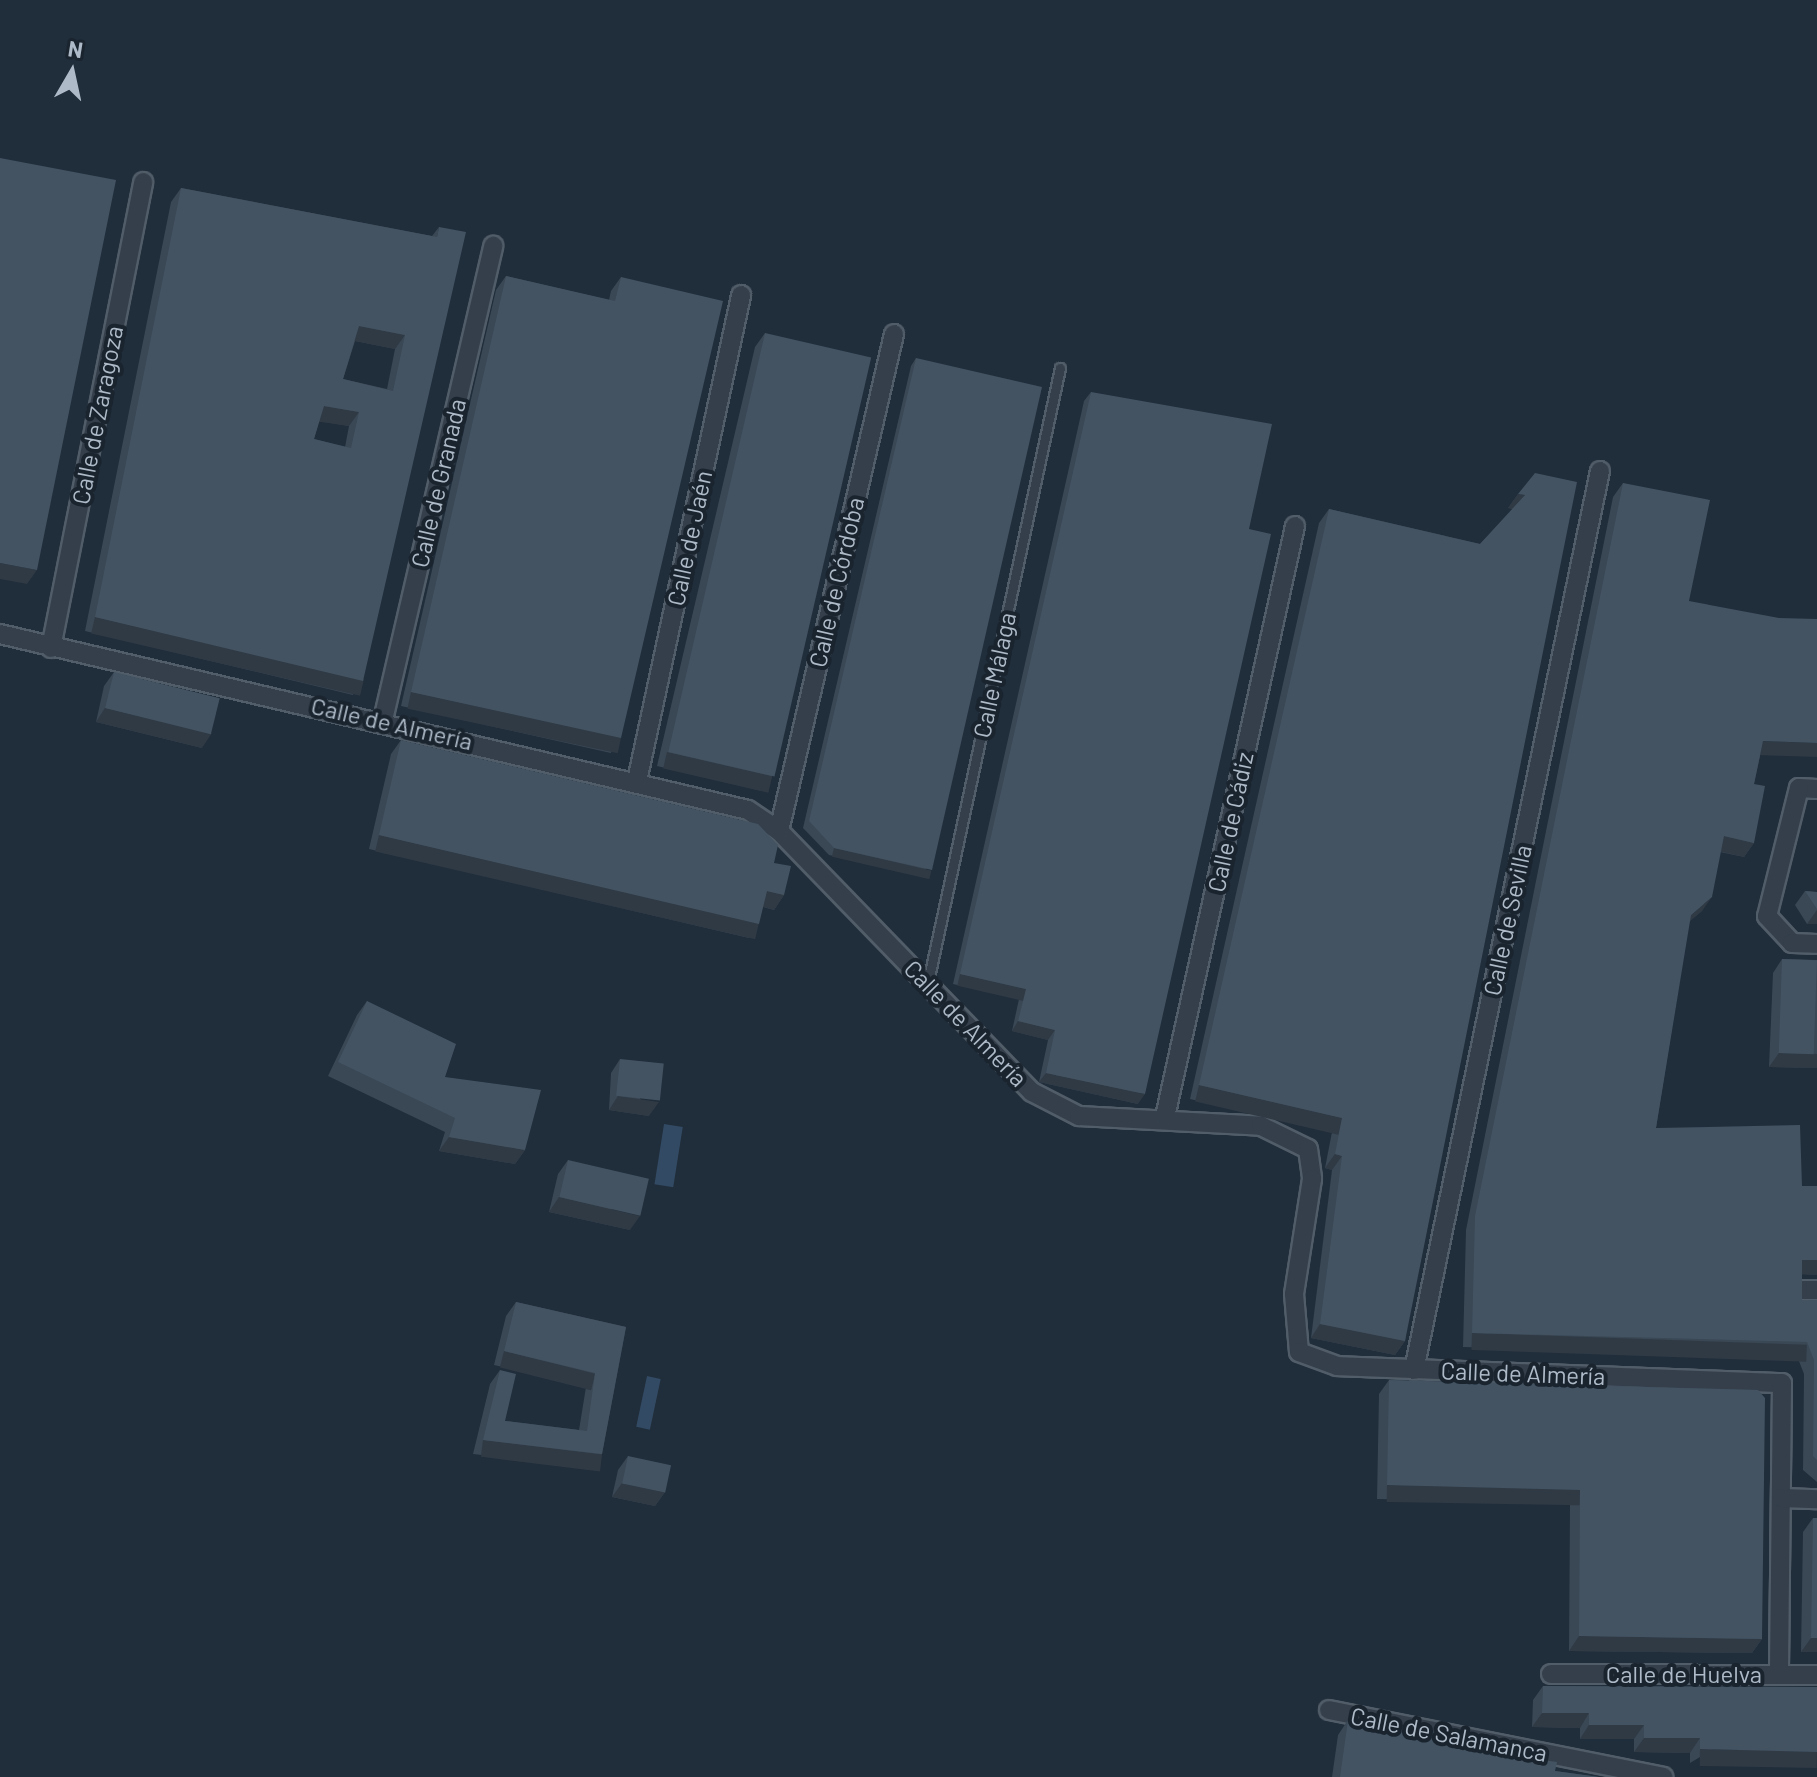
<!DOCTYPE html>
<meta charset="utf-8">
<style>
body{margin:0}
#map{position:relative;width:1817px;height:1777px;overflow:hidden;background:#202d3a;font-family:Barlow,sans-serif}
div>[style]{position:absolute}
.water>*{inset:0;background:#324a63;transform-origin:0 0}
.roads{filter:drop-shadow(2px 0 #515d68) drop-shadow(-2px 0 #515d68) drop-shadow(0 2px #515d68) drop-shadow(0 -2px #515d68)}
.lane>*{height:9px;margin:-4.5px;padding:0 4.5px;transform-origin:4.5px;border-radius:4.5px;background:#343f4b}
.street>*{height:18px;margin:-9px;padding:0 9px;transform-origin:9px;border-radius:9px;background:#343f4b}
.wall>*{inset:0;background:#3a4754}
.shaded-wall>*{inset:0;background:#2f3a45;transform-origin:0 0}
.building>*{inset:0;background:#435362;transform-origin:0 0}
span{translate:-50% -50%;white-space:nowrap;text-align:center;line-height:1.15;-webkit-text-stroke:8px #19242f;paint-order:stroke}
.street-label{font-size:24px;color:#aebac7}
.north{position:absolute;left:32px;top:32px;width:80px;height:80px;-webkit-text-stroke:6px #19242f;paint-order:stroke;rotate:9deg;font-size:22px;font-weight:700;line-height:32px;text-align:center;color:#aebac7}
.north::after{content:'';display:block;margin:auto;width:28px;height:36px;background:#aebac7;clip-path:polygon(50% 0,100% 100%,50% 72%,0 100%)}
</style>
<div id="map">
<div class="water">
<i style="left:664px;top:1124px;width:19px;height:61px;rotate:9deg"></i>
<i style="left:647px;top:1376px;width:14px;height:52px;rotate:12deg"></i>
</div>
<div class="roads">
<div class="lane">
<i style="left:928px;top:982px;width:628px;rotate:-77.87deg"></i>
</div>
<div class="street">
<i style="left:0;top:634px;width:768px;rotate:13.24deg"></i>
<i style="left:748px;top:810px;width:37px;rotate:34deg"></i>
<i style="left:779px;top:831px;width:363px;rotate:45.9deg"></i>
<i style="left:1032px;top:1092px;width:53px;rotate:27.1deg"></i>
<i style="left:1079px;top:1116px;width:182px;rotate:3.1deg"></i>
<i style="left:1261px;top:1126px;width:52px;rotate:26.1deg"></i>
<i style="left:1308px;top:1149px;width:30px;rotate:82deg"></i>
<i style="left:1312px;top:1179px;width:116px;rotate:98.9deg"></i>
<i style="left:1294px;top:1294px;width:58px;rotate:85.1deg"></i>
<i style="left:1299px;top:1352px;width:40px;rotate:20.2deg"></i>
<i style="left:1337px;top:1366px;width:445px;rotate:2.2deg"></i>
<i style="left:1782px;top:1383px;width:291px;rotate:90.6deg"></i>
<i style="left:51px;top:648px;width:475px;rotate:-78.8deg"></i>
<i style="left:383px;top:720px;width:487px;rotate:-76.9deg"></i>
<i style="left:637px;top:781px;width:497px;rotate:-77.9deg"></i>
<i style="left:1817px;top:789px;width:18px;rotate:-177deg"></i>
<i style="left:1799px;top:788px;width:132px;rotate:104deg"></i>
<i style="left:1767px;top:916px;width:37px;rotate:47deg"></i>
<i style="left:1792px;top:943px;width:25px;rotate:2deg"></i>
<i style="left:779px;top:831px;width:510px;rotate:-76.97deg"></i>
<i style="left:1165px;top:1117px;width:605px;rotate:-77.59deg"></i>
<i style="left:1803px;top:1290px;width:14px"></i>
<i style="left:1414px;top:1370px;width:918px;rotate:-78.31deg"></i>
<i style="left:1782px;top:1498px;width:35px;rotate:2deg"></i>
<i style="left:1551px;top:1674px;width:266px;rotate:0.2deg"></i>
<i style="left:1329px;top:1710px;width:341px;rotate:11.3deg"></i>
</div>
</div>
<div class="wall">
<i style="clip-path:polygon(evenodd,181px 188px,432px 236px,439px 227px,353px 695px,85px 631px,171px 202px,181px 188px,355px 341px,395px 349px,387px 389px,343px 379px,355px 341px,181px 188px,319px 421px,349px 426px,345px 447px,314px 439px,319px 421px)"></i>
<i style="clip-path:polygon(506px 276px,609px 300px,611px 291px,621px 277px,611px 753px,401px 706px,496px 290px)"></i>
<i style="clip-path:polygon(765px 333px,772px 777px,762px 791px,657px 766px,755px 347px)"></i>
<i style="clip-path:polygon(916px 358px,926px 877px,829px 855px,803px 828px,911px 366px)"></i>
<i style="clip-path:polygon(1091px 392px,1249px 529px,1138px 1104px,1039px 1082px,1048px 1040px,1012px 1031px,1019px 999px,953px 984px,1084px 401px)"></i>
<i style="clip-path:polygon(1623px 483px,1689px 601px,1760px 756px,1754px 784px,1754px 843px,1744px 857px,1720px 852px,1702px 911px,1689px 921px,1656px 1128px,1802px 1186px,1817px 1186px,1817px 1275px,1802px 1274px,1802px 1300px,1817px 1300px,1817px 1482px,1803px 1470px,1804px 1374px,1797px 1356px,1463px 1347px,1466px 1230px,1613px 497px)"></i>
<i style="clip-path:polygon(1518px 494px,1405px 1341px,1395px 1355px,1311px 1338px,1332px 1170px,1325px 1168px,1332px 1132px,1190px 1099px,1319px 523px,1329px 509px,1480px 544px,1513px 509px,1508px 508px)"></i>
<i style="clip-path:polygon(114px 672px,202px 748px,96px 722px,104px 686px)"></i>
<i style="clip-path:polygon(401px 740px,774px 863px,784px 895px,774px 910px,763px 907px,749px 938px,369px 849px,391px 754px)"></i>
<i style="clip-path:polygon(1805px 891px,1817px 892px,1817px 924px,1807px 924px,1795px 905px)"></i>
<i style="clip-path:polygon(1782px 959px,1817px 960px,1817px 1068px,1769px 1067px,1773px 973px)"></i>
<i style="clip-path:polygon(367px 1001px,445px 1077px,525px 1150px,515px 1164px,439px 1151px,445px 1132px,328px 1076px,357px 1015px)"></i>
<i style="clip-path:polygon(620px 1059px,649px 1116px,609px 1110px,611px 1073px)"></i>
<i style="clip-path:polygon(568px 1160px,630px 1230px,549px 1212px,558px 1174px)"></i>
<i style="clip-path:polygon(516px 1302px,626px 1327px,602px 1454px,592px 1468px,473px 1454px,490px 1384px,500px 1370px,505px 1421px,579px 1430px,586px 1387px,494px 1365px,506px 1316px)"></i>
<i style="clip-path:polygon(1389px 1380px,1758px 1390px,1762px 1639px,1752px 1653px,1569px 1651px,1570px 1504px,1377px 1499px,1379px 1394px)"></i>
<i style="clip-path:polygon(628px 1456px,665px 1492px,655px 1506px,612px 1497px,618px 1470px)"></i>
<i style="clip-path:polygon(1813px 1518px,1817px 1652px,1801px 1652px,1803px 1532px)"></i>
<i style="clip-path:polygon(1543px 1686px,1817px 1687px,1690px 1763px,1690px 1753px,1634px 1752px,1634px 1739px,1580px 1739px,1580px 1728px,1532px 1727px,1533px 1700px)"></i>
<i style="clip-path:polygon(1348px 1720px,1451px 1747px,1555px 1771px,1599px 1777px,1332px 1777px,1338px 1735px)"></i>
</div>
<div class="shaded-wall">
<i style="clip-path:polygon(359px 326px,405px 335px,395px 349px,350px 340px)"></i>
<i style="clip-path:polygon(324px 406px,359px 412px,349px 426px,314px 421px)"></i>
<i style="clip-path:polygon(1518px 494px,1525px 495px,1515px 509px,1508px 508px)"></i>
<i style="clip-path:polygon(0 563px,37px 570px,27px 584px,0 579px)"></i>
<i style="left:95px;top:617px;width:276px;height:17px;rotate:13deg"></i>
<i style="left:411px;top:692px;width:215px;height:17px;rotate:12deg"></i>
<i style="clip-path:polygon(105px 708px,212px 733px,202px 748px,96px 722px)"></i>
<i style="clip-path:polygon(1763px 741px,1817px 743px,1817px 757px,1754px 755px)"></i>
<i style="left:667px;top:752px;width:108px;height:17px;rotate:13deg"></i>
<i style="left:379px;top:835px;width:390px;height:17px;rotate:13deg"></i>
<i style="clip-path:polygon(1724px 836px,1754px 843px,1744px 857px,1714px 850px)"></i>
<i style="left:834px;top:848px;width:100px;height:9px;rotate:13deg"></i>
<i style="clip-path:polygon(767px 891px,784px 895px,774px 910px,757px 905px)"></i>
<i style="clip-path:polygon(1712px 897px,1702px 911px,1681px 929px,1691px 915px)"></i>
<i style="clip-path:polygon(1817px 910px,1817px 924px,1807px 924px)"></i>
<i style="left:960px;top:974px;width:68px;height:12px;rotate:13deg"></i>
<i style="clip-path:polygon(1018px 1021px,1055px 1030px,1048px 1040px,1012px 1031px)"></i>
<i style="clip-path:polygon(1779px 1053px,1817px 1054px,1817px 1068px,1769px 1067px)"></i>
<i style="clip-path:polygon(1046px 1073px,1145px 1094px,1138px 1104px,1039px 1082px)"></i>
<i style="left:1199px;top:1085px;width:147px;height:17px;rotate:13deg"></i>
<i style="clip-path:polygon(618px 1096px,659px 1102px,649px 1116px,609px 1110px)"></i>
<i style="clip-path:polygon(449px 1137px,525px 1150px,515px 1164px,439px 1151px)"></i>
<i style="clip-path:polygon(1335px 1154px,1342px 1156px,1332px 1170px,1325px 1168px)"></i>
<i style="clip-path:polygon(559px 1197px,640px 1216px,630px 1230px,549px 1212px)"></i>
<i style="clip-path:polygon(1802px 1260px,1817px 1260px,1817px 1275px,1792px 1274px)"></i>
<i style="clip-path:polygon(1320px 1324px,1405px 1341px,1395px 1355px,1311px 1338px)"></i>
<i style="left:1472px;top:1333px;width:335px;height:17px;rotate:2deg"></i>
<i style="left:504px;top:1351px;width:94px;height:17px;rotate:14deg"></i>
<i style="left:483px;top:1440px;width:120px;height:17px;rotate:7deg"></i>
<i style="clip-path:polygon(622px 1483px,665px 1492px,655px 1506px,612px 1497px)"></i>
<i style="left:1387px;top:1485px;width:193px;height:17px;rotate:1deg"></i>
<i style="clip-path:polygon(1579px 1636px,1762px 1639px,1752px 1653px,1569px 1651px)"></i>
<i style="clip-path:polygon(1811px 1638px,1817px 1638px,1817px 1652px,1801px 1652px)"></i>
<i style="clip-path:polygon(1542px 1713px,1589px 1713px,1580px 1728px,1532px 1727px)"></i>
<i style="clip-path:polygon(1589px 1725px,1644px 1725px,1634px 1739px,1580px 1739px)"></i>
<i style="clip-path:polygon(1644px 1738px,1700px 1738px,1690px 1753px,1634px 1752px)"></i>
<i style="left:1700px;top:1749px;width:117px;height:17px;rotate:1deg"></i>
</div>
<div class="building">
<i style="clip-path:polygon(0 158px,116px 180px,37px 570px,0 563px)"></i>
<i style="clip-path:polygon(evenodd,181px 188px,437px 237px,439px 227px,466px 232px,363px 681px,95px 617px,181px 188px,359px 326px,405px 335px,393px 391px,343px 379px,359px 326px,181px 188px,324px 406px,359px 412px,351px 448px,314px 439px,324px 406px)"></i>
<i style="clip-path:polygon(506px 276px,615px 301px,621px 277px,723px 301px,621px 738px,411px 692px)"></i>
<i style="left:765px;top:333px;width:109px;height:430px;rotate:13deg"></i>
<i style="clip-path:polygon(916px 358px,1042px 387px,932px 870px,834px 848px,809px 821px)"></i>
<i style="clip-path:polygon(1091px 392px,1272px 424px,1249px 529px,1271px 534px,1145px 1094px,1046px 1073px,1055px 1030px,1018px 1021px,1026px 989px,960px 974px)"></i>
<i style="clip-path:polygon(1535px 473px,1577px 482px,1405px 1341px,1320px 1324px,1342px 1156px,1335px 1154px,1342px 1118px,1199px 1085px,1329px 509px,1480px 544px,1525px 495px,1518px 494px)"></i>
<i style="clip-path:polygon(1623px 483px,1710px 500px,1689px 601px,1779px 618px,1817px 619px,1817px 743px,1763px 741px,1754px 784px,1765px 786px,1754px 843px,1724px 836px,1712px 897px,1691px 915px,1656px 1128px,1800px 1125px,1802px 1186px,1817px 1186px,1817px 1260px,1802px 1260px,1802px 1300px,1817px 1300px,1817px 1460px,1813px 1456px,1814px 1360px,1807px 1342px,1472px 1333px,1475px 1216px)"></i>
<i style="left:114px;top:672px;width:109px;height:37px;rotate:14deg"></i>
<i style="clip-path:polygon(401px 740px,758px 824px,778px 845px,774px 863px,791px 866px,784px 895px,767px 891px,759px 924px,379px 835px)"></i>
<i style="clip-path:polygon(1805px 891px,1817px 892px,1817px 909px)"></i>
<i style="left:1782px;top:959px;width:35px;height:94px;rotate:2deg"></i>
<i style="clip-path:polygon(367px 1001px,456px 1044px,445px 1077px,541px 1090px,525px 1150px,449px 1137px,455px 1118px,338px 1062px)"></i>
<i style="left:620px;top:1059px;width:44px;height:37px;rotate:6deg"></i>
<i style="left:568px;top:1160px;width:83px;height:38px;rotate:13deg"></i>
<i style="clip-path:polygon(516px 1302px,626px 1327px,602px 1454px,483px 1440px,500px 1370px,516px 1374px,505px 1421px,587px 1431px,595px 1373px,504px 1351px)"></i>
<i style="clip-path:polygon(1389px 1380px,1758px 1390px,1765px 1398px,1762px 1639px,1579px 1636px,1580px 1490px,1387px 1485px)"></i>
<i style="left:628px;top:1456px;width:44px;height:28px;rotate:12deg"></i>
<i style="clip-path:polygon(1813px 1518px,1817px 1518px,1817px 1638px,1811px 1638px)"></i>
<i style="clip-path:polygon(1543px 1686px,1817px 1687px,1817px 1752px,1700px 1749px,1700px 1738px,1644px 1738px,1644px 1725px,1589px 1725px,1589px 1713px,1542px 1713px)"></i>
<i style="clip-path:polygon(1348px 1720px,1453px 1735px,1451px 1747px,1557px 1762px,1555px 1771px,1599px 1777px,1340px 1777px)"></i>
</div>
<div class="street-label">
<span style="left:97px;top:415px;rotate:-79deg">Calle de Zaragoza</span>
<span style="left:438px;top:483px;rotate:-77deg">Calle de Granada</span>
<span style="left:689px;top:538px;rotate:-78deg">Calle de Jaén</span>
<span style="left:836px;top:582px;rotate:-77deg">Calle de Córdoba</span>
<span style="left:994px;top:675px;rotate:-78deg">Calle Málaga</span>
<span style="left:392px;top:723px;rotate:13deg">Calle de Almería</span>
<span style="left:1230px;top:822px;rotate:-78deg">Calle de Cádiz</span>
<span style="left:1507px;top:920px;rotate:-78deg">Calle de Sevilla</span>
<span style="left:966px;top:1023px;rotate:46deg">Calle de Almería</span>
<span style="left:1523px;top:1373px;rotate:2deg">Calle de Almería</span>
<span style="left:1684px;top:1674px">Calle de Huelva</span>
<span style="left:1449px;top:1734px;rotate:11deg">Calle de Salamanca</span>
</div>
<div class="north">N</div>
</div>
